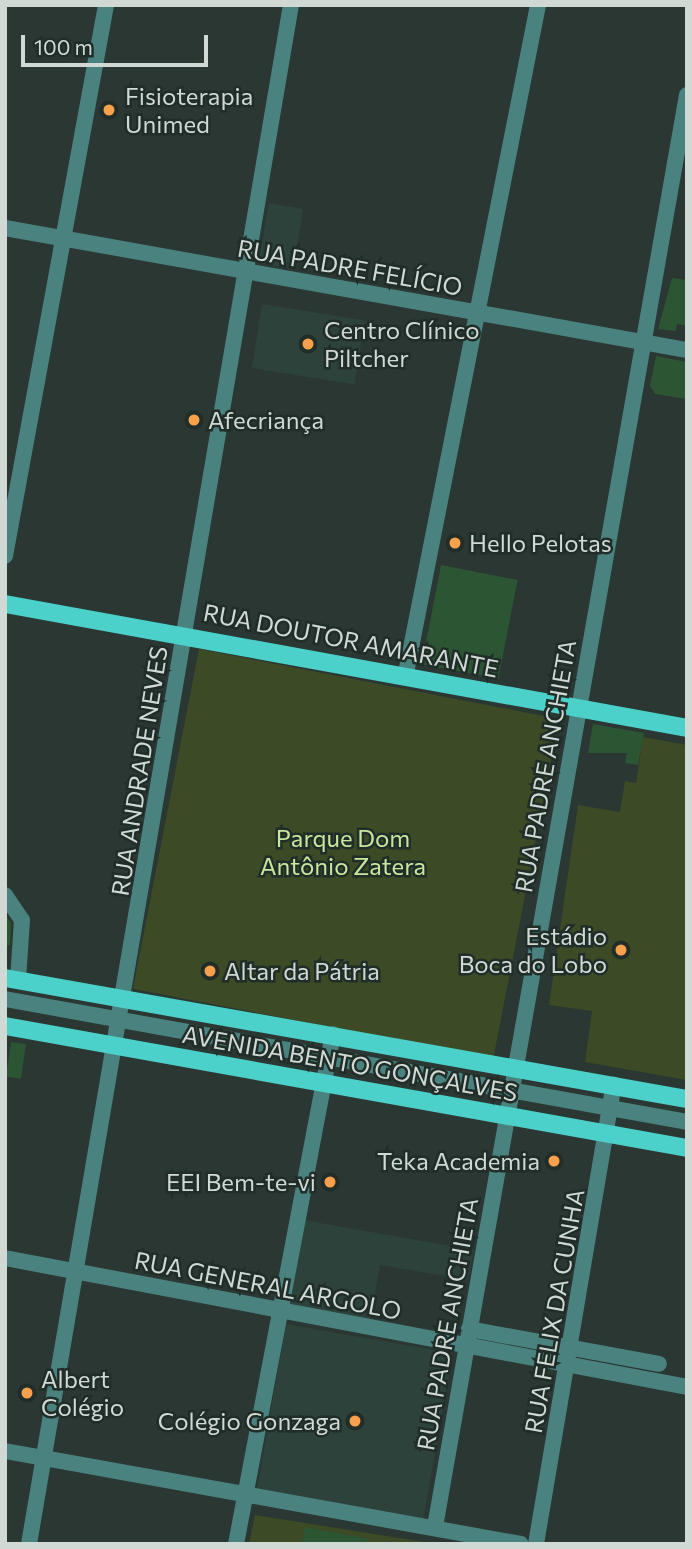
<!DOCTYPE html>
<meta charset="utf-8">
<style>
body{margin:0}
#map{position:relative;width:692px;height:1549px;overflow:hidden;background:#2a3732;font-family:Commissioner,sans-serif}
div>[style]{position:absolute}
.built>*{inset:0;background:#2d423a;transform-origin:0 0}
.green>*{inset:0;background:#3c4b25;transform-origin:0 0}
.building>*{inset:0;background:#2c5533;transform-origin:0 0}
.minor>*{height:16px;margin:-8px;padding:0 8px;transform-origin:8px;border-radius:8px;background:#4a827f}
.major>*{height:18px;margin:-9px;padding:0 9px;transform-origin:9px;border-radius:9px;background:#4cd0ca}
.dots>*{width:19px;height:19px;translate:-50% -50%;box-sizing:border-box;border:4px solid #202d28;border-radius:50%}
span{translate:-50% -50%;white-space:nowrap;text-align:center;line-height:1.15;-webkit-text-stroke:5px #202d28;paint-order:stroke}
.poi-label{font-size:24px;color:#d1d9d5}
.left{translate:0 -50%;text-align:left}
.right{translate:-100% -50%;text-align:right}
.street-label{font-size:24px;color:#d1d9d5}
.park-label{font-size:24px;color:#c9e79c}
.frame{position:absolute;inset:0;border:7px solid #d1d9d5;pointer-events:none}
.scale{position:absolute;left:21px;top:35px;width:187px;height:32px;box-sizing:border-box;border:4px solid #d1d9d5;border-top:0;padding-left:9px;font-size:21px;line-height:24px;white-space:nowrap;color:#d1d9d5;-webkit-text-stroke:5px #202d28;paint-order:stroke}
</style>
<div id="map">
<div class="built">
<i style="left:269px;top:203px;width:35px;height:61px;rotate:10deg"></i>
<i style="left:262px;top:304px;width:104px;height:65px;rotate:9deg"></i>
<i style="clip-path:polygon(303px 1220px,474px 1250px,468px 1280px,380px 1265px,370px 1321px,287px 1306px)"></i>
<i style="left:286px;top:1324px;width:169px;height:169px;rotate:10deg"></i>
</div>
<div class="green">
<i style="left:199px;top:649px;width:367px;height:346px;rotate:11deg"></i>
<i style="clip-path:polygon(643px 737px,687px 745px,687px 1080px,585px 1062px,592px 1011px,549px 1005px,578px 805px,620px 812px,625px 781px,636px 783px)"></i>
<i style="clip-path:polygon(255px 1515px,437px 1544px,249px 1544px)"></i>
</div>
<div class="building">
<i style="clip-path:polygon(672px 278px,687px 280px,687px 326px,677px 324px,676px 331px,658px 329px)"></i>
<i style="clip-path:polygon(656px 356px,687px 362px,687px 399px,655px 394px,650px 386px)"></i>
<i style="left:441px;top:565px;width:78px;height:101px;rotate:11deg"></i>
<i style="clip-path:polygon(593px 724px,644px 733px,638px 765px,625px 763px,627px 753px,588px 753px)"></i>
<i style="clip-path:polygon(5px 914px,11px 923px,10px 945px,5px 945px)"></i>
<i style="left:11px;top:1042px;width:15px;height:35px;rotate:8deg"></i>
<i style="clip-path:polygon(305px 1527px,369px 1539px,369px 1544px,302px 1544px)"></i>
</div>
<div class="minor">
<i style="left:5px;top:228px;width:693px;rotate:10.14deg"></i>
<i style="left:5px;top:556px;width:560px;rotate:-79.61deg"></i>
<i style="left:406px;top:673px;width:681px;rotate:-78.82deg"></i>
<i style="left:5px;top:895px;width:30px;rotate:56deg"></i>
<i style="left:22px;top:920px;width:60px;rotate:93.8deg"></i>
<i style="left:5px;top:999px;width:693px;rotate:10.22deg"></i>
<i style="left:5px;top:1258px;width:694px;rotate:10.71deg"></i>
<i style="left:469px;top:1329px;width:193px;rotate:10.4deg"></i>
<i style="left:5px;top:1451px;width:524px;rotate:10.22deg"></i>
<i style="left:435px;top:1527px;width:1454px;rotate:-80.02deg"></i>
<i style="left:29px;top:1544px;width:1561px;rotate:-80.34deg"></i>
<i style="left:236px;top:1544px;width:519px;rotate:-79.23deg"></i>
<i style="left:536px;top:1544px;width:466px;rotate:-80.4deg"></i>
</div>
<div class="major">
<i style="left:5px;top:604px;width:693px;rotate:10.3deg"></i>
<i style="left:5px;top:978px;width:693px;rotate:10.06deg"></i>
<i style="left:5px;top:1026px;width:693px;rotate:10.14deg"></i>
</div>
<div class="dots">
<i style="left:109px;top:110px;background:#f8a04b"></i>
<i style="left:308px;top:344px;background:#f8a04b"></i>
<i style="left:194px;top:420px;background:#f8a04b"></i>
<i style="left:455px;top:543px;background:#f8a04b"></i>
<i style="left:621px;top:950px;background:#f8a04b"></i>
<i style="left:210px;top:971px;background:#f8a04b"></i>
<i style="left:554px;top:1161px;background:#f8a04b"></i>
<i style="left:330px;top:1182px;background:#f8a04b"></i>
<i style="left:27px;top:1393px;background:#f8a04b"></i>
<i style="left:355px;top:1421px;background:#f8a04b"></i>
</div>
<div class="poi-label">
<span class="left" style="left:125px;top:110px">Fisioterapia<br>Unimed</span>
<span class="left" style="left:324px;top:344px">Centro Clínico<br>Piltcher</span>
<span class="left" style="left:208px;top:420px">Afecriança</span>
<span class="left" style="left:469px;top:543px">Hello Pelotas</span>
<span class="right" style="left:607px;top:950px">Estádio<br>Boca do Lobo</span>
<span class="left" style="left:224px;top:971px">Altar da Pátria</span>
<span class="right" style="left:540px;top:1161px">Teka Academia</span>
<span class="right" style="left:316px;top:1182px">EEI Bem-te-vi</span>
<span class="left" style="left:41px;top:1393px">Albert<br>Colégio</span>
<span class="right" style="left:341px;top:1421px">Colégio Gonzaga</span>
</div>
<div class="street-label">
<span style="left:350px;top:267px;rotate:10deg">RUA PADRE FELÍCIO</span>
<span style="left:351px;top:640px;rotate:11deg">RUA DOUTOR AMARANTE</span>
<span style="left:545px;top:766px;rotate:-80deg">RUA PADRE ANCHIETA</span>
<span style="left:139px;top:771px;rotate:-81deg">RUA ANDRADE NEVES</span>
<span style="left:350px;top:1063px;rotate:10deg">AVENIDA BENTO GONÇALVES</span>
<span style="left:268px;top:1285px;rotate:11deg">RUA GENERAL ARGOLO</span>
<span style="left:554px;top:1311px;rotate:-80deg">RUA FELIX DA CUNHA</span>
<span style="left:447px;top:1324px;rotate:-80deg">RUA PADRE ANCHIETA</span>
</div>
<div class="park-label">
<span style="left:343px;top:852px">Parque Dom<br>Antônio Zatera</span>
</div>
<div class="frame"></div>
<div class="scale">100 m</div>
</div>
